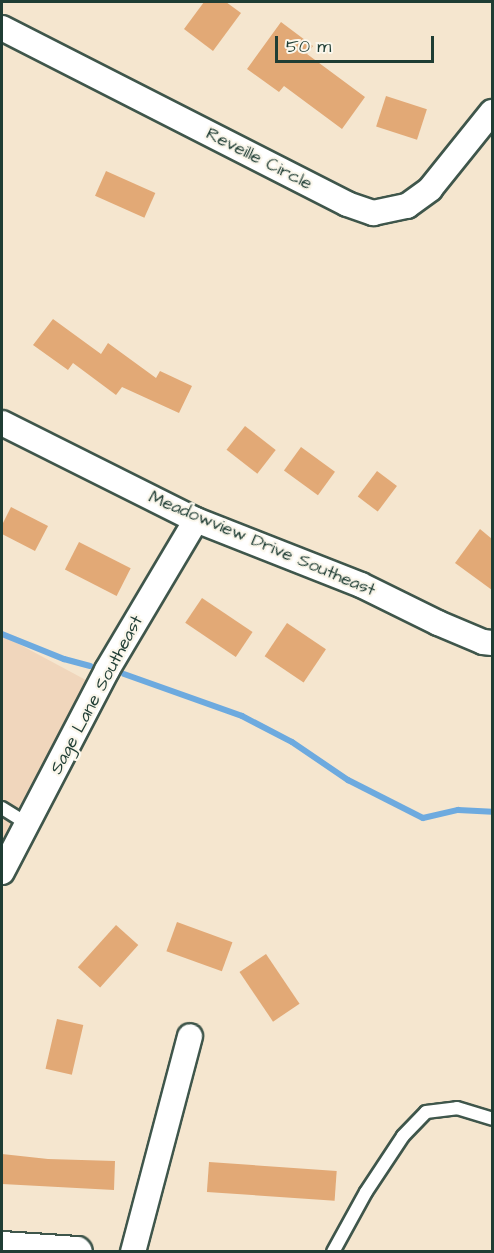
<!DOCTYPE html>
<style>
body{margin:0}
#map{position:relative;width:494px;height:1253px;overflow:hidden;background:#f5e6cf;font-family:"Architects Daughter",sans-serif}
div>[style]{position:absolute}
.built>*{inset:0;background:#f0d6bc}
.stream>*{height:6px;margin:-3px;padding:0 3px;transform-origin:3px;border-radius:3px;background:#6daadf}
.building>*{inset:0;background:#e2a976;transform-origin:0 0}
.roads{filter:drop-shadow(2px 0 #3f564b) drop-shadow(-2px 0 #3f564b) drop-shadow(0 2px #3f564b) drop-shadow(0 -2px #3f564b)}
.service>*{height:12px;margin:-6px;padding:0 6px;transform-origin:6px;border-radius:6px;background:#fff}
.minor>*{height:24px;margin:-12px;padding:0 12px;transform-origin:12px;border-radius:12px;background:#fff}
.tertiary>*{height:30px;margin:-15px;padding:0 15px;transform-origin:15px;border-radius:15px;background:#fff}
span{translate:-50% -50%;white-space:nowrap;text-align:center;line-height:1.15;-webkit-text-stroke:4.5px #fbf7ec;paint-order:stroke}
.street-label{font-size:18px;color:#1f3d34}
.frame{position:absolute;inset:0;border:3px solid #1f3d34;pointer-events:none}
.scale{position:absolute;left:275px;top:36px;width:159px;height:27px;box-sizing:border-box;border:3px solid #1f3d34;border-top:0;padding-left:8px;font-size:18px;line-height:21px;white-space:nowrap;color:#1f3d34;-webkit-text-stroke:4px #fbf7ec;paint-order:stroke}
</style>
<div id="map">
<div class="built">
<i style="clip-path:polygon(2px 635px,97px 686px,2px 843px)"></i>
</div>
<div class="stream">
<i style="left:2px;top:634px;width:67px;rotate:22deg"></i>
<i style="left:64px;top:659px;width:27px;rotate:15deg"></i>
<i style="left:124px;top:674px;width:125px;rotate:19.6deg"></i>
<i style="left:242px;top:716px;width:56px;rotate:27.5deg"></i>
<i style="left:292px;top:742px;width:68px;rotate:34.2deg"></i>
<i style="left:348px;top:780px;width:84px;rotate:26.9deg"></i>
<i style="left:423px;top:818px;width:36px;rotate:-13deg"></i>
<i style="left:458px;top:810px;width:34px;rotate:3deg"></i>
</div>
<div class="building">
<i style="clip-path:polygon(204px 2px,226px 2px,241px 13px,213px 51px,184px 29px)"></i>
<i style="clip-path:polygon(281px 22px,313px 46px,307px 54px,365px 97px,342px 129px,284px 86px,279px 92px,247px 69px)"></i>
<i style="left:386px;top:96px;width:43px;height:32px;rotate:18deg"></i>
<i style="left:106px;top:171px;width:54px;height:27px;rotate:24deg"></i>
<i style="clip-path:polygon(53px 319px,101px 354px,108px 343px,156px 378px,160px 371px,192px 386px,179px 413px,122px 387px,116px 395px,73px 363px,68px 370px,33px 345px)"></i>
<i style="left:245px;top:426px;width:39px;height:30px;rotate:38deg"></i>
<i style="left:301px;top:447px;width:42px;height:29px;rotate:36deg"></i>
<i style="left:377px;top:471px;width:25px;height:32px;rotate:37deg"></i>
<i style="clip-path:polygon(11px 507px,48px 526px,35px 551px,2px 534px,2px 525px)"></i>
<i style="clip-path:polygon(480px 529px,492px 539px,492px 590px,455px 563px)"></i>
<i style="left:79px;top:542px;width:58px;height:31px;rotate:27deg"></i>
<i style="left:202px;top:598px;width:61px;height:30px;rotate:34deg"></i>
<i style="left:287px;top:623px;width:47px;height:40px;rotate:34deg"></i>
<i style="left:177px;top:922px;width:59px;height:31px;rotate:20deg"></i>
<i style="left:116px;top:925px;width:30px;height:57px;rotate:42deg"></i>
<i style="left:266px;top:954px;width:60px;height:32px;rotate:56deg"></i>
<i style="left:57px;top:1019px;width:27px;height:51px;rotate:13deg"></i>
<i style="clip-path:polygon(2px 1154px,48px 1159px,115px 1161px,114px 1190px,2px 1184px)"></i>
<i style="left:209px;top:1162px;width:128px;height:30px;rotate:4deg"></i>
</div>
<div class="roads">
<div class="service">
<i style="left:2px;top:808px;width:31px;rotate:32deg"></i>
<i style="left:333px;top:1252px;width:68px;rotate:-61.2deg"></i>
<i style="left:366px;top:1192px;width:67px;rotate:-56.5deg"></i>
<i style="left:403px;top:1136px;width:33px;rotate:-46deg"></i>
<i style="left:426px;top:1112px;width:31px;rotate:-7deg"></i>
<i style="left:457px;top:1108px;width:37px;rotate:17deg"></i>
</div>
<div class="minor">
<i style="left:2px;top:28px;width:387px;rotate:27deg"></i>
<i style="left:347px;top:204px;width:28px;rotate:19deg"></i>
<i style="left:373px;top:213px;width:35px;rotate:-12deg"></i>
<i style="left:407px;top:206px;width:29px;rotate:-36deg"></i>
<i style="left:430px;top:189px;width:99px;rotate:-51.2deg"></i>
<i style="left:2px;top:423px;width:217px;rotate:26.6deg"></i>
<i style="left:196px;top:520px;width:177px;rotate:21.5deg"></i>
<i style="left:361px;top:585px;width:86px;rotate:26.3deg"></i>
<i style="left:438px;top:623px;width:49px;rotate:22.9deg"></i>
<i style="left:483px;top:642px;width:9px;rotate:6deg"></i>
<i style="left:2px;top:872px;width:228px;rotate:-62.5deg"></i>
<i style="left:107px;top:670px;width:174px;rotate:-59.3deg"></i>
<i style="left:133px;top:1252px;width:223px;rotate:-75.2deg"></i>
</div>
<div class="tertiary">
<i style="left:2px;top:1247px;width:75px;rotate:3.8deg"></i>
</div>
</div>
<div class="street-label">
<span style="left:259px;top:159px;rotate:27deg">Reveille Circle</span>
<span style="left:262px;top:544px;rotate:23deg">Meadowview Drive Southeast</span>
<span style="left:97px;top:695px;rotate:-62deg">Sage Lane Southeast</span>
</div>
<div class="frame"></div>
<div class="scale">50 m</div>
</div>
